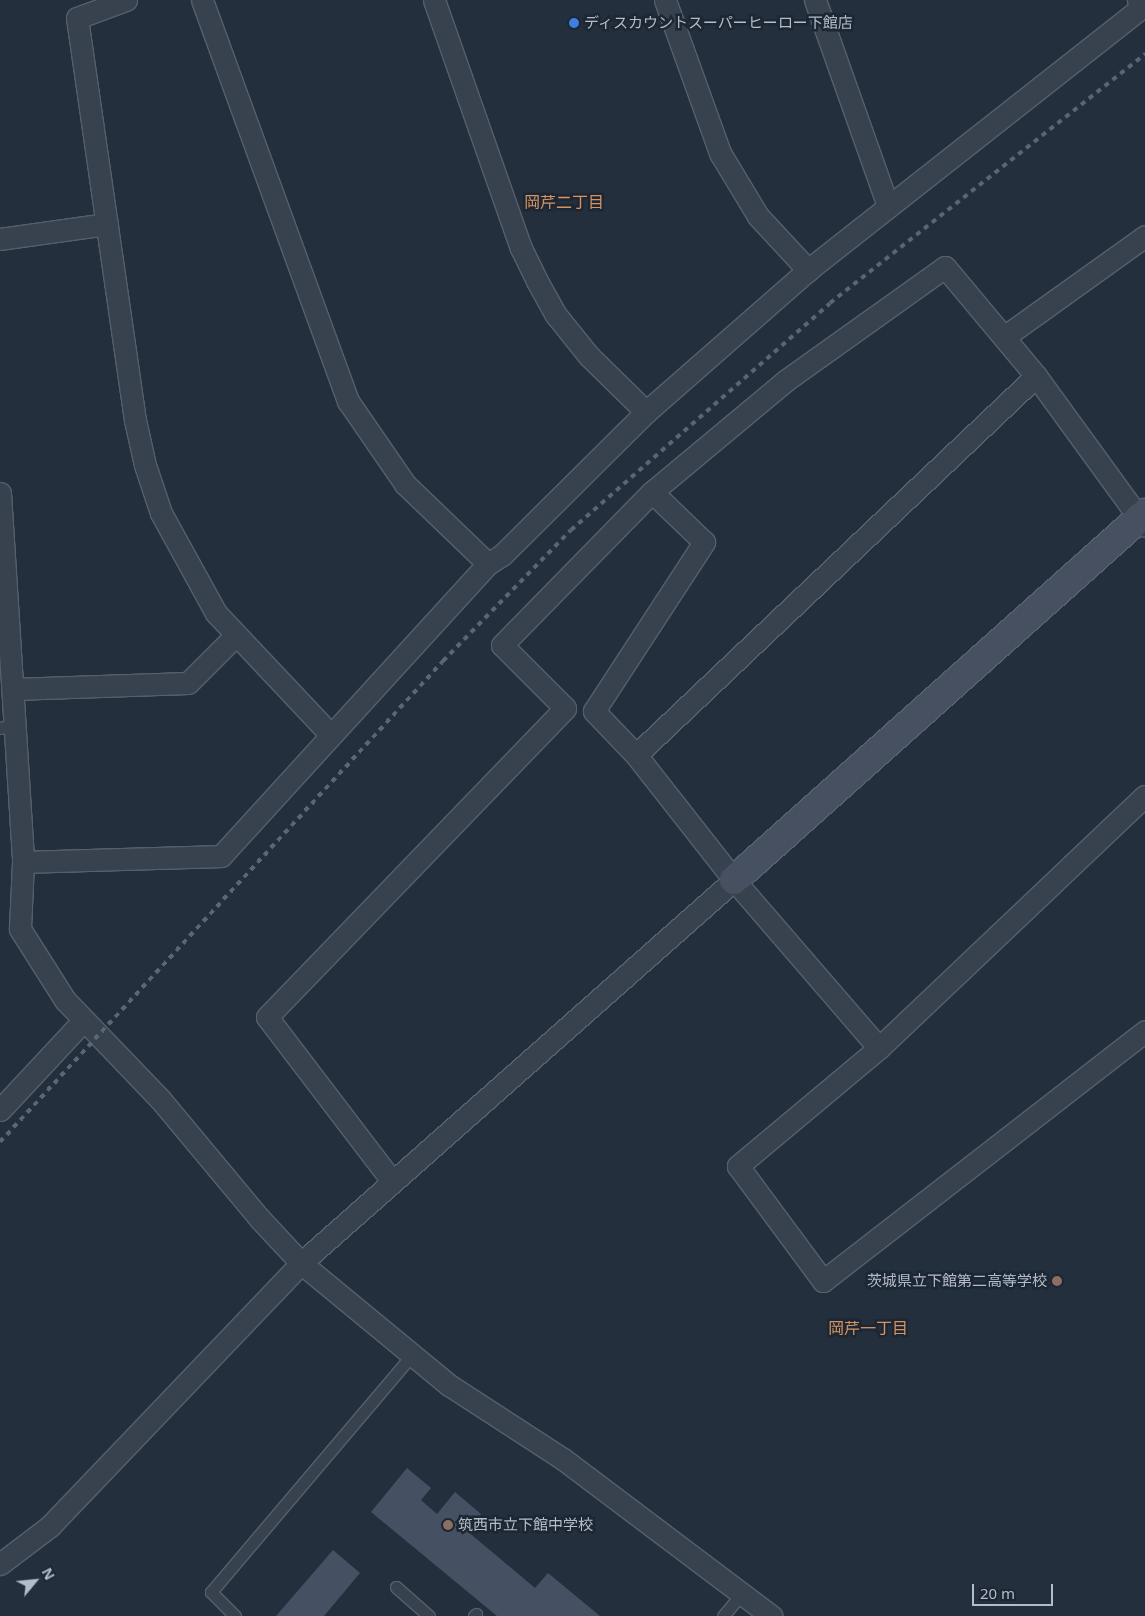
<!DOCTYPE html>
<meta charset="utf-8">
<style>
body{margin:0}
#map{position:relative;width:1145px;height:1616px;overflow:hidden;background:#242f3e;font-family:"Noto Sans","Noto Sans JP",sans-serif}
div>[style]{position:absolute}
.building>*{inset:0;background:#455162}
.roads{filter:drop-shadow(1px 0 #565f6c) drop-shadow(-1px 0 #565f6c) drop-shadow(0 1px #565f6c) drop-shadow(0 -1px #565f6c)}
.lane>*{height:11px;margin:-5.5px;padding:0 5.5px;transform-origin:5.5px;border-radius:5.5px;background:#38414e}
.street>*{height:21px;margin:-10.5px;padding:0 10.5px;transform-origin:10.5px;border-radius:10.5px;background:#38414e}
.secondary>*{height:28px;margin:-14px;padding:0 14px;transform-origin:14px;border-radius:14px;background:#465061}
.rail>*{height:4px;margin-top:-2px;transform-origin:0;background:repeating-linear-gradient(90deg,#5a6575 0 5px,transparent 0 10px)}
.dots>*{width:14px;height:14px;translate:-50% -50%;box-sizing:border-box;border:2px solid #1d2633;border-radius:50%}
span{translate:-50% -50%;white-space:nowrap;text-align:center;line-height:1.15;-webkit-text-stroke:5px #1d2633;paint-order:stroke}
.poi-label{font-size:15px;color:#b4bcc9}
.left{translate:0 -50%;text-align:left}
.right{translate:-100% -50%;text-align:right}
.neighbourhood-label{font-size:16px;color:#d59563}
.north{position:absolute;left:10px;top:1556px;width:50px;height:50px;-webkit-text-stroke:4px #1d2633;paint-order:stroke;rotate:62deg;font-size:14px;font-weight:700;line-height:20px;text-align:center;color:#b4bcc9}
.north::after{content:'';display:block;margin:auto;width:18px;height:22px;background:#b4bcc9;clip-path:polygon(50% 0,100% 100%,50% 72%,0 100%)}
.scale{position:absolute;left:972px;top:1584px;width:81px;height:22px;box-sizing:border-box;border:2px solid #b4bcc9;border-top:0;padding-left:6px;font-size:15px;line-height:18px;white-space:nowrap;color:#b4bcc9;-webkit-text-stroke:4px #1d2633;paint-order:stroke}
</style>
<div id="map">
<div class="building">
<i style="clip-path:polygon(407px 1468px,431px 1488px,421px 1500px,437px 1514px,455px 1492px,481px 1514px,467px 1531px,535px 1588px,548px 1573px,600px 1616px,497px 1616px,371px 1512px)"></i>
<i style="clip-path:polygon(333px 1550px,360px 1573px,324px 1616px,276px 1616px)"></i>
</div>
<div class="roads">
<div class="lane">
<i style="left:0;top:728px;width:16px;rotate:-11deg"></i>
<i style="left:396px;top:1587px;width:44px;rotate:41.3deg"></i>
<i style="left:235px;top:1616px;width:34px;rotate:-135deg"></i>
<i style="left:211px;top:1592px;width:311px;rotate:-49.7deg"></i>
<i style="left:474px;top:1616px;width:3px;rotate:-45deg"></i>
<i style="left:723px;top:1616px;width:30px;rotate:-50deg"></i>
</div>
<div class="street">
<i style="left:126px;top:0;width:52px;rotate:159.8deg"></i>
<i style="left:77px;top:18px;width:406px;rotate:81.8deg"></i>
<i style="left:135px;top:420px;width:46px;rotate:77.5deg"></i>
<i style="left:145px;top:465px;width:51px;rotate:71.6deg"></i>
<i style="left:161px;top:513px;width:114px;rotate:61.2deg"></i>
<i style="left:216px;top:613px;width:166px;rotate:46.7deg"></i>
<i style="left:202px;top:0;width:427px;rotate:70deg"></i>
<i style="left:348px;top:401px;width:101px;rotate:55.5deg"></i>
<i style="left:405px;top:484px;width:115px;rotate:43.9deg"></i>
<i style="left:434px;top:0;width:263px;rotate:70.7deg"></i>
<i style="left:521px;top:248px;width:37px;rotate:64deg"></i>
<i style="left:537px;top:281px;width:39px;rotate:61deg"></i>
<i style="left:556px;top:315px;width:53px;rotate:51.2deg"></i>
<i style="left:589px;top:356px;width:80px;rotate:44.5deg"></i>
<i style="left:665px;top:0;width:163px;rotate:70.2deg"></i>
<i style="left:720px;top:153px;width:74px;rotate:58.9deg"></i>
<i style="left:758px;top:216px;width:74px;rotate:47.2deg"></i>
<i style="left:815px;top:0;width:219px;rotate:70.5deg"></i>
<i style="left:0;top:239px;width:108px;rotate:-8deg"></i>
<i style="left:1004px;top:337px;width:173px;rotate:-35.6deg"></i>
<i style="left:1036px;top:376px;width:551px;rotate:136.54deg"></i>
<i style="left:636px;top:755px;width:159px;rotate:51.9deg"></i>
<i style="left:734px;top:880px;width:222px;rotate:49.2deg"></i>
<i style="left:879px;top:1048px;width:184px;rotate:140.1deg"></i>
<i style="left:738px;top:1166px;width:143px;rotate:53.5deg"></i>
<i style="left:823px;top:1281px;width:408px;rotate:-37.8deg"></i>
<i style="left:0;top:493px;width:370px;rotate:86.4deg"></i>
<i style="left:23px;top:862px;width:67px;rotate:92.6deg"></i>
<i style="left:20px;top:929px;width:84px;rotate:57.6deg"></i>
<i style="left:65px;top:1000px;width:137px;rotate:46.2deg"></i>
<i style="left:160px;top:1099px;width:156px;rotate:50.2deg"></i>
<i style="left:260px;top:1219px;width:60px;rotate:47deg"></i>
<i style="left:301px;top:1263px;width:192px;rotate:39.5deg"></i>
<i style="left:449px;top:1385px;width:136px;rotate:33deg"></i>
<i style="left:563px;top:1459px;width:261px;rotate:37deg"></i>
<i style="left:13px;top:689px;width:175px;rotate:-2deg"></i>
<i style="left:188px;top:683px;width:66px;rotate:-45deg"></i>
<i style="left:636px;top:755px;width:61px;rotate:-133.7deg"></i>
<i style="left:594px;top:711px;width:202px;rotate:-56.9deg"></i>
<i style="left:704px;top:542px;width:72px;rotate:-136.1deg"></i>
<i style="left:23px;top:862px;width:198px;rotate:-1.7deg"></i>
<i style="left:221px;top:856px;width:396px;rotate:-47.6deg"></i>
<i style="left:488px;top:564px;width:17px;rotate:-33deg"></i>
<i style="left:502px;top:555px;width:203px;rotate:-44.8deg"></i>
<i style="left:646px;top:412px;width:215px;rotate:-41.2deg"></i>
<i style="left:808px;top:270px;width:424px;rotate:-38.2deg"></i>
<i style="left:1141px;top:8px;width:9px;rotate:-111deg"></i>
<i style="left:879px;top:1048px;width:366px;rotate:-43.5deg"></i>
<i style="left:0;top:1110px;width:122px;rotate:-47deg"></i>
<i style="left:392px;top:1181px;width:206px;rotate:-127.3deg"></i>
<i style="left:267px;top:1017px;width:429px;rotate:-46deg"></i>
<i style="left:565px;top:708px;width:89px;rotate:-135deg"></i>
<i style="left:502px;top:645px;width:214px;rotate:-45.6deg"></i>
<i style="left:652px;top:492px;width:173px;rotate:-39.8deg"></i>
<i style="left:785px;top:381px;width:196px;rotate:-35.5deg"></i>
<i style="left:945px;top:267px;width:142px;rotate:50.1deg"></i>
<i style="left:1036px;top:376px;width:185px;rotate:54deg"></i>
<i style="left:0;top:1564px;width:63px;rotate:-37.2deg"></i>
<i style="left:50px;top:1526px;width:364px;rotate:-46.3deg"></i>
<i style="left:301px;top:1263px;width:578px;rotate:-41.49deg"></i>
</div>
<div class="secondary">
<i style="left:734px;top:880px;width:551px;rotate:-41.76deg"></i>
</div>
</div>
<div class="rail">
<i style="left:0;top:1142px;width:654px;rotate:-47.35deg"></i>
<i style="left:443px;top:661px;width:183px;rotate:-45.7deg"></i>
<i style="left:571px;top:530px;width:344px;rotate:-41.2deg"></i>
<i style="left:830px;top:303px;width:402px;rotate:-38.3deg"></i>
</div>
<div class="dots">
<i style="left:574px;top:23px;background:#3f7fe0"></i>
<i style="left:1057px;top:1281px;background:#8d6e63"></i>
<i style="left:448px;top:1525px;background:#8d6e63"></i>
</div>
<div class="poi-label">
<span class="left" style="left:584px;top:23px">ディスカウントスーパーヒーロー下館店</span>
<span class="right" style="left:1047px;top:1281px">茨城県立下館第二高等学校</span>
<span class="left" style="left:458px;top:1525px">筑西市立下館中学校</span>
</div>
<div class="neighbourhood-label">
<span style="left:564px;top:202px">岡芹二丁目</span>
<span style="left:868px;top:1328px">岡芹一丁目</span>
</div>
<div class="north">N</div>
<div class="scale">20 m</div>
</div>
